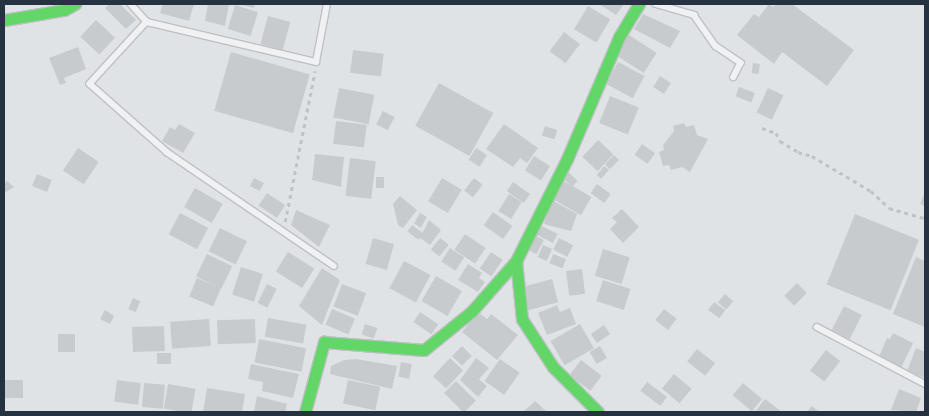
<!DOCTYPE html>
<style>
body{margin:0}
#map{position:relative;width:929px;height:416px;overflow:hidden;background:#e0e3e6;font-family:"Alegreya Sans",sans-serif}
div>[style]{position:absolute}
.building>*{inset:0;background:#c8cbce;transform-origin:0 0}
.path>*{height:2.5px;margin-top:-1.25px;transform-origin:0;background:repeating-linear-gradient(90deg,#bfc2c6 0 4px,transparent 0 8px)}
.roads{filter:drop-shadow(1px 0 #bec1c4) drop-shadow(-1px 0 #bec1c4) drop-shadow(0 1px #bec1c4) drop-shadow(0 -1px #bec1c4)}
.lane>*{height:5.5px;margin:-2.75px;padding:0 2.75px;transform-origin:2.75px;border-radius:2.75px;background:#f0f1f2}
.fast>*{height:11px;margin:-5.5px;padding:0 5.5px;transform-origin:5.5px;border-radius:5.5px;background:#63d668}
span{translate:-50% -50%;white-space:nowrap;text-align:center;line-height:1.15;-webkit-text-stroke:5px #edf2f6;paint-order:stroke}
.frame{position:absolute;inset:0;border:5px solid #263240;pointer-events:none}
</style>
<div id="map">
<div class="building">
<i style="clip-path:polygon(110px 4px,120px 4px,136px 20px,126px 29px,105px 8px)"></i>
<i style="clip-path:polygon(163px 4px,194px 4px,189px 21px,160px 13px)"></i>
<i style="clip-path:polygon(208px 4px,229px 4px,225px 26px,205px 21px)"></i>
<i style="clip-path:polygon(238px 4px,255px 4px,254px 8px)"></i>
<i style="clip-path:polygon(599px 4px,624px 4px,616px 15px)"></i>
<i style="clip-path:polygon(769px 4px,773px 7px,776px 4px,792px 4px,854px 50px,827px 86px,782px 52px,774px 64px,737px 35px,754px 14px,759px 17px)"></i>
<i style="left:235px;top:5px;width:24px;height:25px;rotate:17deg"></i>
<i style="left:588px;top:6px;width:26px;height:27px;rotate:31deg"></i>
<i style="clip-path:polygon(643px 14px,680px 31px,670px 48px,634px 29px)"></i>
<i style="left:268px;top:16px;width:23px;height:29px;rotate:15deg"></i>
<i style="left:96px;top:20px;width:26px;height:23px;rotate:43deg"></i>
<i style="left:564px;top:32px;width:20px;height:24px;rotate:37deg"></i>
<i style="left:629px;top:35px;width:33px;height:24px;rotate:33deg"></i>
<i style="clip-path:polygon(78px 47px,86px 69px,64px 78px,66px 83px,60px 85px,49px 58px)"></i>
<i style="left:353px;top:50px;width:31px;height:23px;rotate:7deg"></i>
<i style="left:231px;top:52px;width:82px;height:61px;rotate:16deg"></i>
<i style="left:618px;top:62px;width:30px;height:25px;rotate:28deg"></i>
<i style="left:753px;top:63px;width:7px;height:10px;rotate:8deg"></i>
<i style="left:660px;top:76px;width:13px;height:13px;rotate:32deg"></i>
<i style="left:439px;top:83px;width:62px;height:49px;rotate:29deg"></i>
<i style="left:739px;top:87px;width:17px;height:10px;rotate:21deg"></i>
<i style="left:339px;top:88px;width:36px;height:30px;rotate:11deg"></i>
<i style="left:768px;top:88px;width:17px;height:27px;rotate:25deg"></i>
<i style="left:610px;top:96px;width:31px;height:29px;rotate:22deg"></i>
<i style="left:383px;top:111px;width:13px;height:15px;rotate:27deg"></i>
<i style="left:336px;top:121px;width:31px;height:23px;rotate:7deg"></i>
<i style="clip-path:polygon(684px 123px,686px 127px,694px 125px,697px 135px,708px 139px,690px 172px,682px 167px,671px 170px,669px 165px,663px 166px,659px 152px,664px 150px,663px 145px,674px 131px,673px 126px)"></i>
<i style="clip-path:polygon(179px 124px,195px 133px,183px 153px,162px 141px,170px 127px,175px 130px)"></i>
<i style="clip-path:polygon(504px 124px,538px 148px,527px 163px,520px 158px,513px 167px,486px 149px)"></i>
<i style="left:545px;top:126px;width:13px;height:10px;rotate:18deg"></i>
<i style="left:598px;top:140px;width:21px;height:23px;rotate:43deg"></i>
<i style="left:642px;top:144px;width:16px;height:13px;rotate:35deg"></i>
<i style="left:78px;top:148px;width:25px;height:27px;rotate:34deg"></i>
<i style="left:476px;top:148px;width:13px;height:14px;rotate:32deg"></i>
<i style="clip-path:polygon(315px 154px,344px 157px,341px 187px,312px 180px)"></i>
<i style="left:614px;top:155px;width:7px;height:13px;rotate:45deg"></i>
<i style="left:534px;top:156px;width:19px;height:17px;rotate:32deg"></i>
<i style="left:350px;top:158px;width:26px;height:38px;rotate:7deg"></i>
<i style="clip-path:polygon(604px 166px,609px 170px,601px 179px,597px 175px)"></i>
<i style="left:568px;top:172px;width:13px;height:8px;rotate:42deg"></i>
<i style="left:37px;top:174px;width:16px;height:13px;rotate:22deg"></i>
<i style="left:376px;top:177px;width:8px;height:11px"></i>
<i style="left:254px;top:178px;width:11px;height:9px;rotate:27deg"></i>
<i style="left:442px;top:178px;width:23px;height:27px;rotate:31deg"></i>
<i style="left:474px;top:178px;width:11px;height:16px;rotate:38deg"></i>
<i style="left:562px;top:180px;width:34px;height:21px;rotate:30deg"></i>
<i style="clip-path:polygon(7px 181px,14px 187px,4px 193px,4px 183px)"></i>
<i style="left:513px;top:182px;width:21px;height:11px;rotate:35deg"></i>
<i style="left:597px;top:184px;width:17px;height:11px;rotate:36deg"></i>
<i style="left:195px;top:188px;width:32px;height:22px;rotate:30deg"></i>
<i style="clip-path:polygon(925px 192px,925px 206px,920px 204px)"></i>
<i style="left:267px;top:193px;width:22px;height:15px;rotate:34deg"></i>
<i style="left:509px;top:194px;width:15px;height:20px;rotate:32deg"></i>
<i style="clip-path:polygon(400px 196px,417px 210px,403px 228px,398px 225px,393px 204px)"></i>
<i style="clip-path:polygon(552px 200px,577px 214px,571px 231px,544px 224px)"></i>
<i style="clip-path:polygon(622px 209px,639px 227px,623px 243px,610px 229px,617px 222px,612px 218px)"></i>
<i style="clip-path:polygon(296px 210px,330px 225px,319px 247px,291px 225px)"></i>
<i style="left:493px;top:212px;width:24px;height:16px;rotate:36deg"></i>
<i style="left:180px;top:213px;width:32px;height:24px;rotate:28deg"></i>
<i style="left:420px;top:213px;width:8px;height:12px;rotate:30deg"></i>
<i style="left:855px;top:214px;width:69px;height:76px;rotate:22deg"></i>
<i style="clip-path:polygon(429px 220px,441px 230px,430px 245px,420px 238px)"></i>
<i style="left:538px;top:224px;width:22px;height:10px;rotate:27deg"></i>
<i style="left:412px;top:225px;width:14px;height:8px;rotate:36deg"></i>
<i style="left:220px;top:228px;width:30px;height:26px;rotate:26deg"></i>
<i style="left:465px;top:234px;width:25px;height:19px;rotate:34deg"></i>
<i style="left:534px;top:235px;width:11px;height:16px;rotate:27deg"></i>
<i style="left:373px;top:238px;width:22px;height:27px;rotate:16deg"></i>
<i style="left:440px;top:238px;width:11px;height:15px;rotate:38deg"></i>
<i style="left:559px;top:238px;width:16px;height:13px;rotate:27deg"></i>
<i style="left:543px;top:245px;width:10px;height:13px;rotate:24deg"></i>
<i style="left:450px;top:248px;width:17px;height:16px;rotate:33deg"></i>
<i style="left:603px;top:249px;width:28px;height:28px;rotate:17deg"></i>
<i style="left:288px;top:252px;width:31px;height:23px;rotate:32deg"></i>
<i style="left:491px;top:252px;width:14px;height:20px;rotate:34deg"></i>
<i style="left:207px;top:254px;width:28px;height:25px;rotate:26deg"></i>
<i style="left:553px;top:254px;width:14px;height:10px;rotate:21deg"></i>
<i style="clip-path:polygon(916px 257px,925px 261px,925px 327px,893px 314px)"></i>
<i style="left:404px;top:261px;width:30px;height:31px;rotate:28deg"></i>
<i style="clip-path:polygon(468px 264px,482px 273px,479px 278px,485px 282px,478px 292px,458px 280px)"></i>
<i style="left:241px;top:267px;width:23px;height:29px;rotate:18deg"></i>
<i style="clip-path:polygon(322px 268px,340px 280px,322px 325px,299px 306px)"></i>
<i style="left:582px;top:269px;width:25px;height:16px;rotate:83deg"></i>
<i style="left:436px;top:276px;width:30px;height:29px;rotate:30deg"></i>
<i style="left:197px;top:278px;width:26px;height:20px;rotate:23deg"></i>
<i style="left:552px;top:279px;width:24px;height:33px;rotate:75deg"></i>
<i style="left:603px;top:280px;width:29px;height:22px;rotate:18deg"></i>
<i style="left:797px;top:283px;width:14px;height:18px;rotate:45deg"></i>
<i style="left:267px;top:284px;width:11px;height:21px;rotate:27deg"></i>
<i style="left:342px;top:284px;width:26px;height:24px;rotate:21deg"></i>
<i style="left:725px;top:294px;width:11px;height:11px;rotate:41deg"></i>
<i style="left:133px;top:298px;width:8px;height:12px;rotate:23deg"></i>
<i style="left:714px;top:302px;width:14px;height:10px;rotate:36deg"></i>
<i style="clip-path:polygon(557px 305px,560px 312px,570px 308px,576px 324px,547px 335px,538px 313px)"></i>
<i style="left:844px;top:306px;width:20px;height:27px;rotate:27deg"></i>
<i style="left:332px;top:309px;width:25px;height:17px;rotate:23deg"></i>
<i style="left:664px;top:309px;width:16px;height:14px;rotate:38deg"></i>
<i style="clip-path:polygon(105px 310px,114px 316px,110px 324px,100px 319px)"></i>
<i style="left:420px;top:312px;width:22px;height:12px;rotate:34deg"></i>
<i style="clip-path:polygon(478px 312px,487px 319px,491px 314px,518px 335px,497px 360px,462px 332px)"></i>
<i style="left:268px;top:318px;width:39px;height:19px;rotate:10deg"></i>
<i style="left:209px;top:319px;width:27px;height:39px;rotate:86deg"></i>
<i style="left:255px;top:319px;width:24px;height:38px;rotate:88deg"></i>
<i style="left:365px;top:324px;width:13px;height:11px;rotate:18deg"></i>
<i style="left:580px;top:324px;width:28px;height:34px;rotate:60deg"></i>
<i style="left:604px;top:325px;width:11px;height:16px;rotate:56deg"></i>
<i style="left:164px;top:326px;width:25px;height:32px;rotate:88deg"></i>
<i style="clip-path:polygon(893px 333px,913px 343px,901px 368px,879px 357px,887px 338px,890px 339px)"></i>
<i style="left:58px;top:334px;width:17px;height:18px"></i>
<i style="left:259px;top:339px;width:48px;height:24px;rotate:11deg"></i>
<i style="left:462px;top:346px;width:14px;height:14px;rotate:45deg"></i>
<i style="left:600px;top:346px;width:14px;height:12px;rotate:60deg"></i>
<i style="clip-path:polygon(916px 348px,925px 352px,925px 378px,907px 371px)"></i>
<i style="left:697px;top:349px;width:23px;height:16px;rotate:38deg"></i>
<i style="left:826px;top:350px;width:18px;height:26px;rotate:38deg"></i>
<i style="left:157px;top:353px;width:14px;height:11px"></i>
<i style="left:450px;top:358px;width:18px;height:25px;rotate:43deg"></i>
<i style="clip-path:polygon(476px 358px,489px 368px,479px 379px,487px 386px,478px 397px,460px 380px)"></i>
<i style="clip-path:polygon(356px 359px,397px 366px,392px 389px,330px 374px,331px 366px,344px 360px)"></i>
<i style="left:500px;top:359px;width:24px;height:27px;rotate:35deg"></i>
<i style="left:581px;top:360px;width:26px;height:19px;rotate:37deg"></i>
<i style="left:401px;top:362px;width:11px;height:15px;rotate:10deg"></i>
<i style="clip-path:polygon(251px 364px,299px 374px,293px 398px,262px 391px,263px 382px,248px 379px)"></i>
<i style="left:674px;top:374px;width:23px;height:19px;rotate:40deg"></i>
<i style="left:4px;top:380px;width:19px;height:18px"></i>
<i style="left:117px;top:380px;width:24px;height:22px;rotate:7deg"></i>
<i style="left:348px;top:380px;width:33px;height:24px;rotate:12deg"></i>
<i style="left:456px;top:381px;width:28px;height:17px;rotate:45deg"></i>
<i style="left:647px;top:382px;width:25px;height:11px;rotate:37deg"></i>
<i style="left:144px;top:383px;width:21px;height:24px;rotate:5deg"></i>
<i style="left:743px;top:383px;width:25px;height:16px;rotate:40deg"></i>
<i style="left:168px;top:384px;width:28px;height:25px;rotate:10deg"></i>
<i style="clip-path:polygon(207px 388px,245px 394px,242px 412px,203px 412px)"></i>
<i style="clip-path:polygon(899px 389px,921px 398px,916px 412px,891px 410px)"></i>
<i style="clip-path:polygon(257px 396px,287px 404px,285px 412px,254px 412px)"></i>
<i style="clip-path:polygon(765px 399px,782px 412px,755px 412px)"></i>
<i style="clip-path:polygon(535px 401px,547px 412px,523px 412px)"></i>
<i style="clip-path:polygon(812px 406px,819px 412px,807px 412px)"></i>
</div>
<div class="path">
<i style="left:762px;top:128px;width:15px;rotate:20deg"></i>
<i style="left:776px;top:133px;width:9px;rotate:63deg"></i>
<i style="left:780px;top:141px;width:21px;rotate:31deg"></i>
<i style="left:798px;top:152px;width:15px;rotate:16deg"></i>
<i style="left:812px;top:156px;width:69px;rotate:30.7deg"></i>
<i style="left:871px;top:191px;width:25px;rotate:43deg"></i>
<i style="left:889px;top:208px;width:37px;rotate:16deg"></i>
<i style="left:285px;top:222px;width:154px;rotate:-78.8deg"></i>
</div>
<div class="roads">
<div class="lane">
<i style="left:131px;top:4px;width:24px;rotate:48deg"></i>
<i style="left:147px;top:22px;width:174px;rotate:13.3deg"></i>
<i style="left:316px;top:62px;width:59px;rotate:-79.3deg"></i>
<i style="left:656px;top:4px;width:40px;rotate:16deg"></i>
<i style="left:694px;top:15px;width:38px;rotate:55deg"></i>
<i style="left:716px;top:46px;width:30px;rotate:34deg"></i>
<i style="left:741px;top:63px;width:16px;rotate:117deg"></i>
<i style="left:147px;top:22px;width:84px;rotate:132.6deg"></i>
<i style="left:90px;top:84px;width:103px;rotate:41.4deg"></i>
<i style="left:167px;top:152px;width:202px;rotate:34.3deg"></i>
<i style="left:817px;top:327px;width:122px;rotate:27.8deg"></i>
</div>
<div class="fast">
<i style="left:4px;top:20px;width:61px;rotate:-9.5deg"></i>
<i style="left:64px;top:10px;width:13px;rotate:-29deg"></i>
<i style="left:305px;top:412px;width:73px;rotate:-74.8deg"></i>
<i style="left:324px;top:342px;width:100px;rotate:4.6deg"></i>
<i style="left:424px;top:350px;width:62px;rotate:-39.1deg"></i>
<i style="left:472px;top:311px;width:67px;rotate:-48.7deg"></i>
<i style="left:598px;top:412px;width:64px;rotate:-135deg"></i>
<i style="left:553px;top:367px;width:57px;rotate:-122.9deg"></i>
<i style="left:522px;top:319px;width:58px;rotate:-95.9deg"></i>
<i style="left:516px;top:261px;width:114px;rotate:-63.4deg"></i>
<i style="left:567px;top:159px;width:133px;rotate:-66.9deg"></i>
<i style="left:619px;top:37px;width:39px;rotate:-59deg"></i>
</div>
</div>
<div class="frame"></div>
</div>
